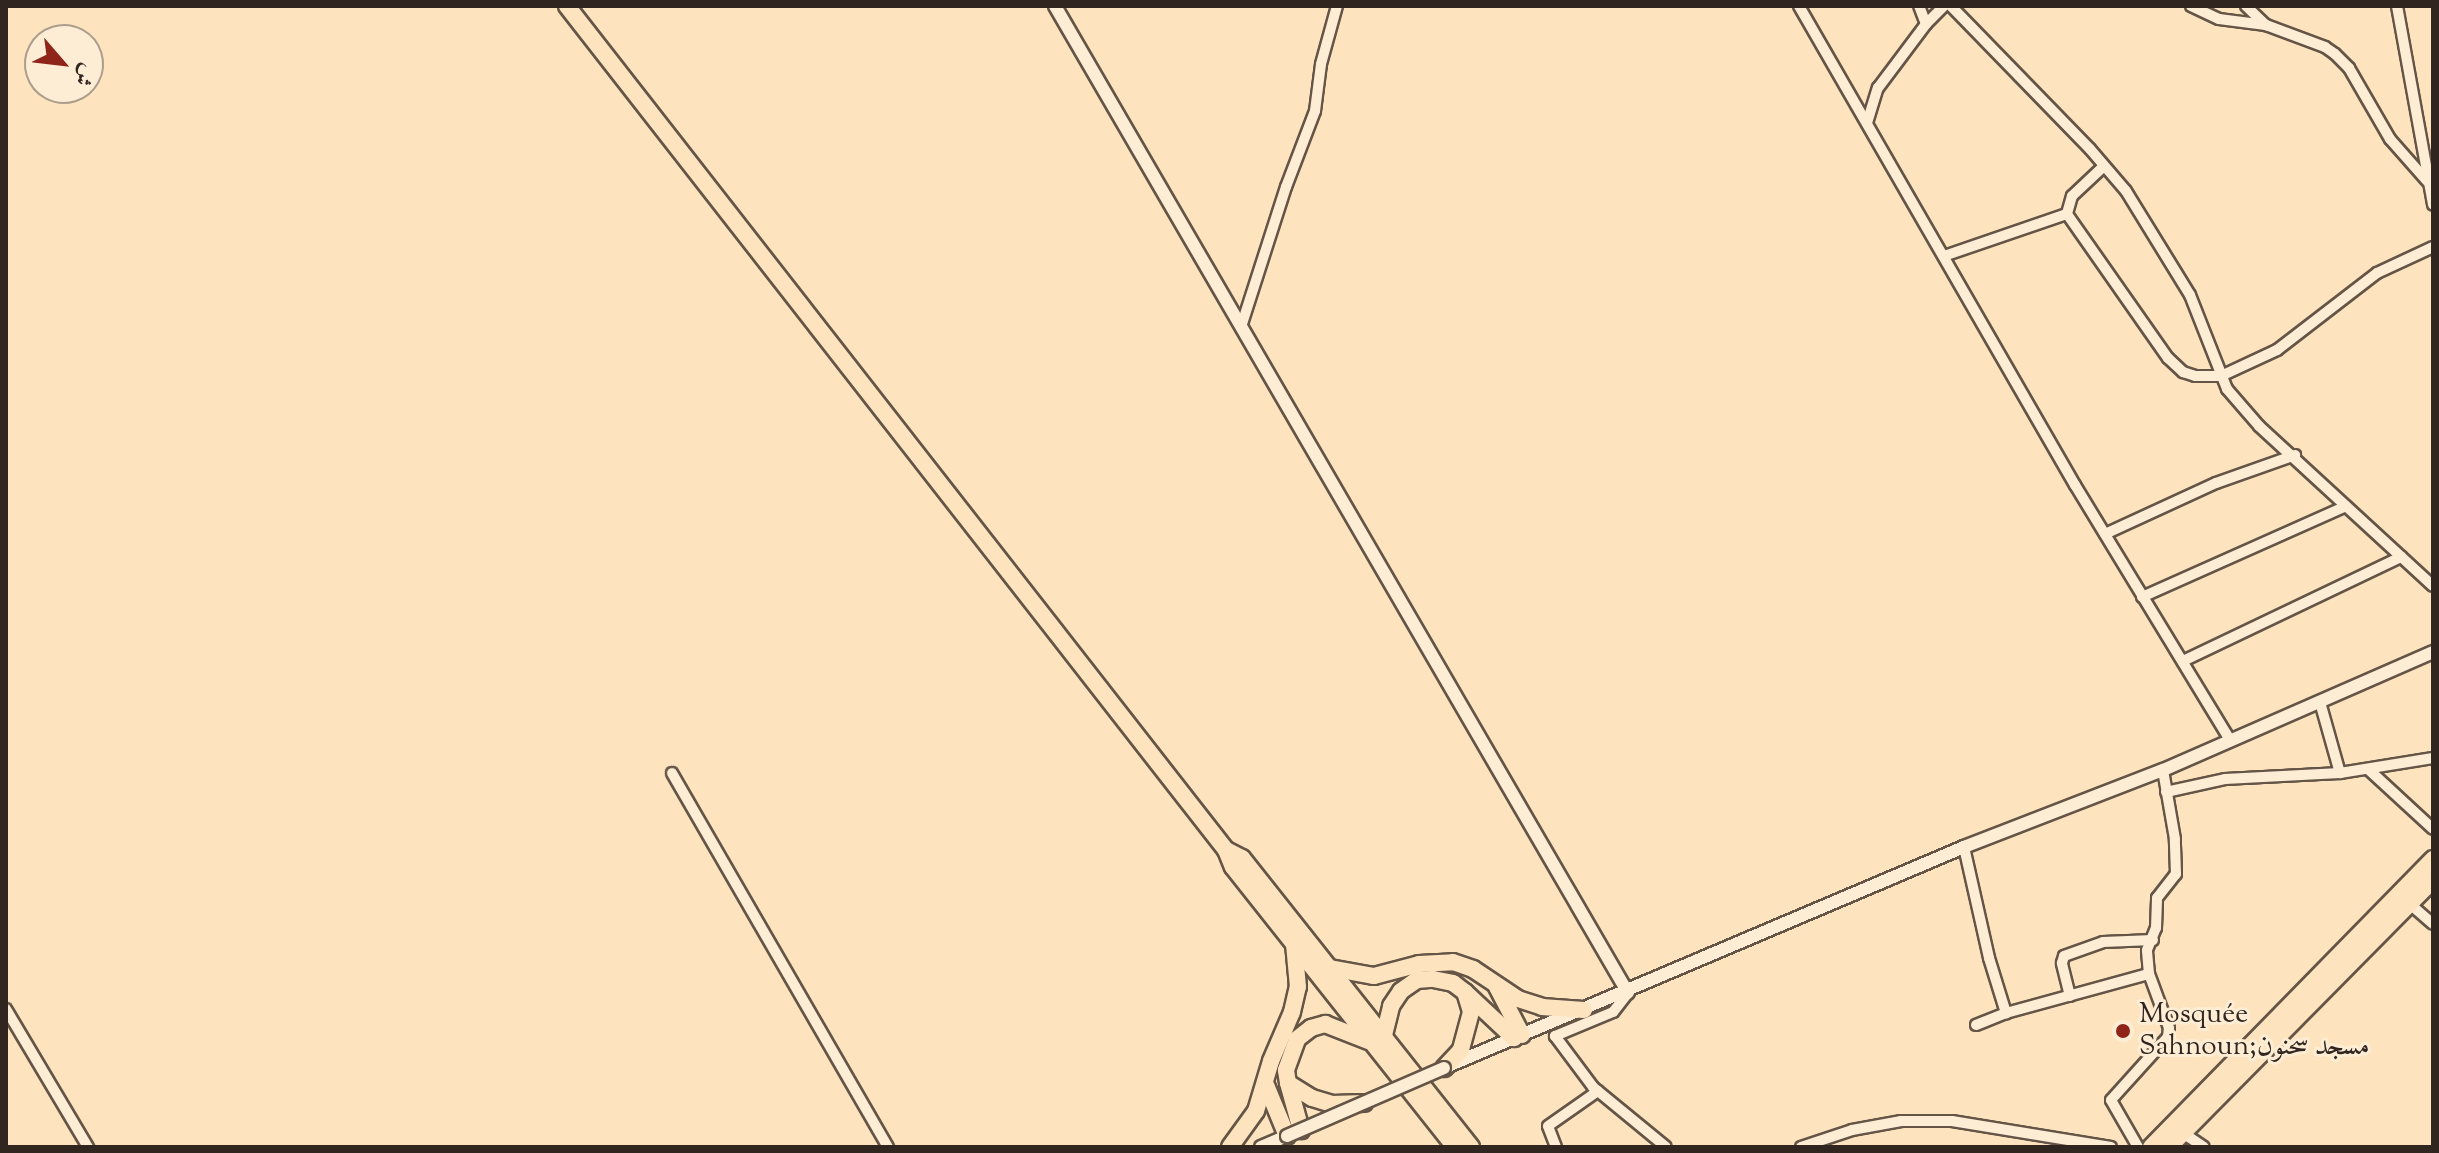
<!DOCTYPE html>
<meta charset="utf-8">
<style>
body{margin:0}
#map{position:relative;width:2439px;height:1153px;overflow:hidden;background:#fee4be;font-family:"Sorts Mill Goudy",Amiri,serif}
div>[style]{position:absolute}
.roads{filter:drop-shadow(2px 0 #645547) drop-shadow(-2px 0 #645547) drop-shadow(0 2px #645547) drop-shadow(0 -2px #645547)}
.minor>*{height:10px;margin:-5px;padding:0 5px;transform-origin:5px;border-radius:5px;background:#feedd5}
.tertiary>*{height:12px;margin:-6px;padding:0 6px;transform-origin:6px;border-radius:6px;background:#feedd5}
.primary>*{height:16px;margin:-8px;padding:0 8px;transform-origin:8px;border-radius:8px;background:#fee4be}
.trunk>*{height:16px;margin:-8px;padding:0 8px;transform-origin:8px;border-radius:8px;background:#fee4be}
.bridges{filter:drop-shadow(2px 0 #645547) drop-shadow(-2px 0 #645547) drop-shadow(0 2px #645547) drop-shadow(0 -2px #645547)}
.tertiary-bridge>*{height:12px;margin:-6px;padding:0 6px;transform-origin:6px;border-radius:6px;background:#feedd5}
.dots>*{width:22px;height:22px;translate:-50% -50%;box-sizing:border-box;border:4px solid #feedd5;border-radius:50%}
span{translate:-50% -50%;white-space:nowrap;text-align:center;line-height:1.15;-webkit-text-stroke:6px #feedd5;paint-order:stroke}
.poi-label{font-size:28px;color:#30251f}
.left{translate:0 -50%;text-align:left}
.frame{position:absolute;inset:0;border:8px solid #30251f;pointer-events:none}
.north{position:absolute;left:24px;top:24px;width:80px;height:80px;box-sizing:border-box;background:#feedd5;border:2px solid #ac9d8c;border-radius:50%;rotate:118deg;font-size:22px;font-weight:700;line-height:32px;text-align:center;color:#30251f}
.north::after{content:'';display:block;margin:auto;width:28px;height:36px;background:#8f2418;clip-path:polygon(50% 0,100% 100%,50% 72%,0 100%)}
</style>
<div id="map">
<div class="roads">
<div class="minor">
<i style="left:1799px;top:6px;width:553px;rotate:60.05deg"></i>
<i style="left:2075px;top:485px;width:298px;rotate:58.7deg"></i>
<i style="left:1951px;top:6px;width:199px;rotate:45.8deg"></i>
<i style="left:2090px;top:149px;width:55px;rotate:49.4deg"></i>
<i style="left:2126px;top:191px;width:122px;rotate:58.4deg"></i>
<i style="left:2190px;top:295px;width:101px;rotate:68.5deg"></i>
<i style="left:2227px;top:389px;width:49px;rotate:49.1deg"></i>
<i style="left:2259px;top:426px;width:236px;rotate:42.6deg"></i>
<i style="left:2191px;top:6px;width:31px;rotate:25deg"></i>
<i style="left:2219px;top:19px;width:47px;rotate:7.3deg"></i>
<i style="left:2266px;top:25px;width:63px;rotate:20.4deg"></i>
<i style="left:2325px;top:47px;width:12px;rotate:35deg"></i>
<i style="left:2335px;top:54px;width:20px;rotate:45deg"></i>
<i style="left:2349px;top:68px;width:82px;rotate:60deg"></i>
<i style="left:2390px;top:139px;width:56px;rotate:48.6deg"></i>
<i style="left:2246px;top:6px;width:28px;rotate:44deg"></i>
<i style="left:2397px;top:6px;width:202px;rotate:79.7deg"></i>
<i style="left:1926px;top:24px;width:25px;rotate:-45deg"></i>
<i style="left:1867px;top:123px;width:37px;rotate:-73deg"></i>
<i style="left:1878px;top:88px;width:80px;rotate:-53.1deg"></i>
<i style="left:1926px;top:24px;width:19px;rotate:-111deg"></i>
<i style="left:2104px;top:166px;width:44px;rotate:136.8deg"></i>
<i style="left:2072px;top:196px;width:19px;rotate:106deg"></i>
<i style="left:2067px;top:214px;width:176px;rotate:55deg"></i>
<i style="left:2168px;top:358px;width:21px;rotate:43deg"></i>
<i style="left:2183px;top:372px;width:13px;rotate:18deg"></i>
<i style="left:2195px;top:376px;width:26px"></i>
<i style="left:2221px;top:376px;width:62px;rotate:-24.9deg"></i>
<i style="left:2277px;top:350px;width:126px;rotate:-37.6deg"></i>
<i style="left:2377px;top:273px;width:62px;rotate:-24.9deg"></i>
<i style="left:1944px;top:256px;width:130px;rotate:-18.9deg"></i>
<i style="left:1241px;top:327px;width:147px;rotate:-72.2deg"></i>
<i style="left:1286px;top:187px;width:81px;rotate:-69.1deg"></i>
<i style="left:1315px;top:111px;width:47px;rotate:-82.7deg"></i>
<i style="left:1321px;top:64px;width:60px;rotate:-74.6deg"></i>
<i style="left:2105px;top:534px;width:122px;rotate:-24.7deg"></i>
<i style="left:2216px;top:483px;width:84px;rotate:-19.5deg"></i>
<i style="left:2142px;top:597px;width:223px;rotate:-24deg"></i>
<i style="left:2183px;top:661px;width:242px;rotate:-25.5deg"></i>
<i style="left:2320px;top:702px;width:74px;rotate:74.3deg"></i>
<i style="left:2368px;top:769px;width:88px;rotate:42.7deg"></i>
<i style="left:672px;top:773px;width:432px;rotate:60deg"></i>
<i style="left:2166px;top:792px;width:60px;rotate:-12.4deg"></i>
<i style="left:2225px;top:779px;width:115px;rotate:-3deg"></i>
<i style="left:2340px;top:773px;width:94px;rotate:-9.2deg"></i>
<i style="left:1964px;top:847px;width:114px;rotate:77.3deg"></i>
<i style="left:1989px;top:958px;width:58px;rotate:72.8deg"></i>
<i style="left:2410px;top:904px;width:30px;rotate:41deg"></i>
<i style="left:1628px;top:993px;width:24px;rotate:128deg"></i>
<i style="left:1613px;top:1012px;width:63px;rotate:157.5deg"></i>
<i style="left:1555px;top:1036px;width:64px;rotate:53.3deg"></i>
<i style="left:1593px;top:1087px;width:94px;rotate:39.4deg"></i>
<i style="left:2070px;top:996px;width:34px;rotate:-104deg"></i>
<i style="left:2062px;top:963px;width:7px;rotate:-74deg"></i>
<i style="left:2064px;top:956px;width:41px;rotate:-19.7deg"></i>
<i style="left:2103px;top:942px;width:50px;rotate:-2.3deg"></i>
<i style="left:6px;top:1009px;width:161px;rotate:59.3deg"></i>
<i style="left:1976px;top:1025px;width:32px;rotate:-22deg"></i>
<i style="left:2006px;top:1013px;width:148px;rotate:-15.3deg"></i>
<i style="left:2183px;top:1133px;width:25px;rotate:34deg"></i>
<i style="left:1556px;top:1147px;width:22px;rotate:-111deg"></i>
<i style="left:1548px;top:1126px;width:61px;rotate:-35deg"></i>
<i style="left:1801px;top:1147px;width:54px;rotate:-18.4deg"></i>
<i style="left:1852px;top:1130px;width:50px;rotate:-10.4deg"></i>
<i style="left:1901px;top:1121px;width:51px"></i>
<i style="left:1952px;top:1121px;width:161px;rotate:9.3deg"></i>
<i style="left:2138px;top:1147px;width:54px;rotate:-119.9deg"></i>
<i style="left:2111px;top:1100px;width:85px;rotate:-47.9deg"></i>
<i style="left:2168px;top:1037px;width:9px;rotate:-84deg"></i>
<i style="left:2169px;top:1028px;width:58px;rotate:-110.3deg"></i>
<i style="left:2149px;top:974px;width:24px;rotate:-95deg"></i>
<i style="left:2147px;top:950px;width:24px;rotate:-68deg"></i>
<i style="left:2156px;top:928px;width:30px;rotate:-88deg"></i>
<i style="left:2157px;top:898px;width:31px;rotate:-52deg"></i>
<i style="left:2176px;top:874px;width:35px;rotate:-92deg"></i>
<i style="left:2175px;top:839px;width:70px;rotate:-99.9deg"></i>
</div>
<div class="tertiary">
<i style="left:1055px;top:6px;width:1141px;rotate:59.86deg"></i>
<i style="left:1448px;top:1066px;width:561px;rotate:-23deg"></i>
<i style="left:1964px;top:847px;width:213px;rotate:-21.2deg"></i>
<i style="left:2163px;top:770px;width:295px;rotate:-23.6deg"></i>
<i style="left:1261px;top:1147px;width:28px;rotate:-23deg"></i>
</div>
<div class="primary">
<i style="left:567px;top:6px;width:1071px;rotate:52.02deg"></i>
<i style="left:1226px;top:850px;width:18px;rotate:68deg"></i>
<i style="left:1233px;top:867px;width:357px;rotate:51.6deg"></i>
<i style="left:1226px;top:850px;width:18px;rotate:27deg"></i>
<i style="left:1242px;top:858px;width:369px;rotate:51.6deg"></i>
<i style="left:1330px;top:968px;width:45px;rotate:10.3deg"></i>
<i style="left:1374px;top:976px;width:47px;rotate:-14.9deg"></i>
<i style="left:1419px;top:964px;width:34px;rotate:-3deg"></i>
<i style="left:1453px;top:962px;width:21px;rotate:19deg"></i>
<i style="left:1473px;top:969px;width:54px;rotate:33.7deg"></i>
<i style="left:1518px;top:999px;width:25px;rotate:18deg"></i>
<i style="left:1542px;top:1007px;width:42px;rotate:4.1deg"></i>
<i style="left:1497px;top:987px;width:54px;rotate:62.5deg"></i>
<i style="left:1466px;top:993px;width:66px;rotate:43.2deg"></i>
<i style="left:1384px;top:1035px;width:30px;rotate:-76deg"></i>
<i style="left:1391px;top:1006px;width:18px;rotate:-56deg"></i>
<i style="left:1401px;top:991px;width:19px;rotate:-35deg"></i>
<i style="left:1417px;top:980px;width:16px;rotate:-4deg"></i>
<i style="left:1433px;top:979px;width:20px;rotate:11deg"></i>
<i style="left:1453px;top:983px;width:15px;rotate:37deg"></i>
<i style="left:1465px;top:992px;width:21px;rotate:73deg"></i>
<i style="left:1471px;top:1012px;width:39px;rotate:105deg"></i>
<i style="left:1461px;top:1050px;width:25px;rotate:133deg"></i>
<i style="left:1288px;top:1083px;width:49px;rotate:74.5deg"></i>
<i style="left:1266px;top:1085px;width:55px;rotate:67.6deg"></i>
<i style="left:1364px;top:1103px;width:32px;rotate:178deg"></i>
<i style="left:1332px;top:1104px;width:21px;rotate:-163deg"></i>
<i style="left:1312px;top:1098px;width:28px;rotate:-148deg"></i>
<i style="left:1288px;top:1083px;width:13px;rotate:-99deg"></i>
<i style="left:1286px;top:1070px;width:33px;rotate:-70deg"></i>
<i style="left:1297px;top:1039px;width:18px;rotate:-38deg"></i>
<i style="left:1311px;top:1028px;width:15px;rotate:-16deg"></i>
<i style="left:1325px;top:1024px;width:46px;rotate:21.6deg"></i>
<i style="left:1230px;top:1147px;width:44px;rotate:-54.2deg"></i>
<i style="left:1256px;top:1111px;width:52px;rotate:-73.3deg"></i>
<i style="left:1271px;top:1061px;width:53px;rotate:-66.8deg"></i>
<i style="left:1292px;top:1012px;width:26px;rotate:-77deg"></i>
<i style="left:1298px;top:987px;width:43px;rotate:-95.3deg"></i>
</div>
<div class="trunk">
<i style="left:2151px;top:1147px;width:403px;rotate:-45.6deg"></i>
<i style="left:2169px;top:1147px;width:375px;rotate:-45.3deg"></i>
</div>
</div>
<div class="bridges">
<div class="tertiary-bridge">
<i style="left:1287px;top:1136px;width:171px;rotate:-23.4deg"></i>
</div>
</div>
<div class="dots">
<i style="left:2123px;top:1031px;background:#8f2418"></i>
</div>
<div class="poi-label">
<span class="left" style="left:2139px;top:1031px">Mosquée<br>Sahnoun;مسجد سحنون</span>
</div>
<div class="frame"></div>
<div class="north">ش</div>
</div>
